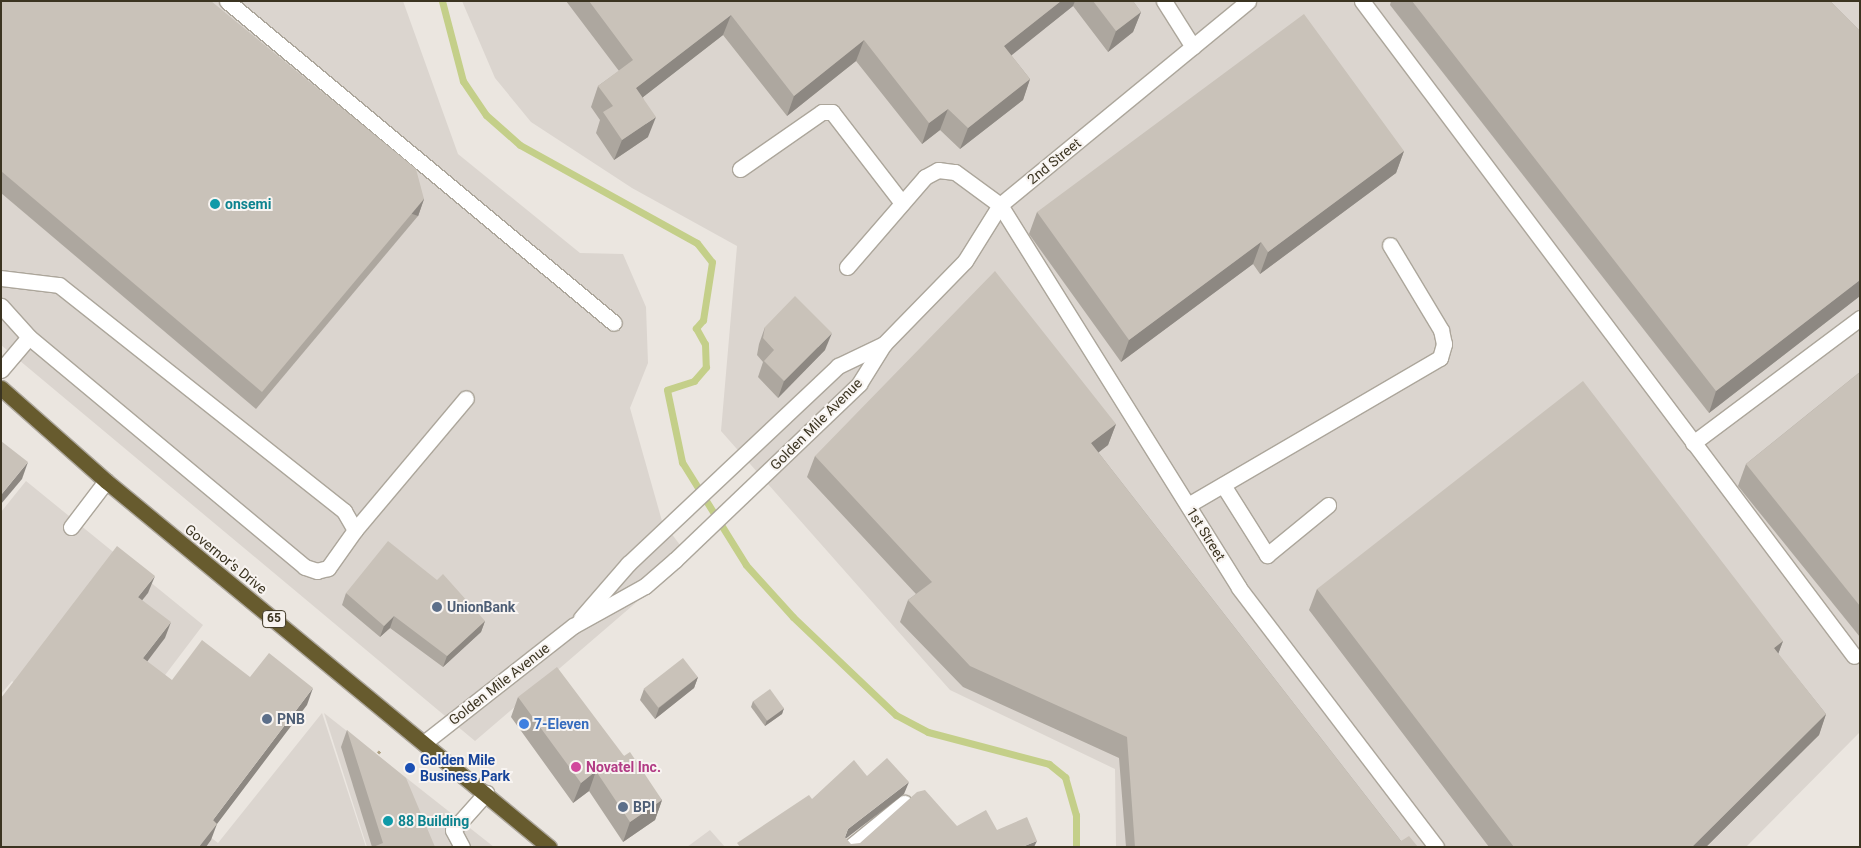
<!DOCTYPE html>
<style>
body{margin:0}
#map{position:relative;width:1861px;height:848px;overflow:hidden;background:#ebe6e0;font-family:Roboto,sans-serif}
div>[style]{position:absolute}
.built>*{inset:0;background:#dbd5cf}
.stream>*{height:7px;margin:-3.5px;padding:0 3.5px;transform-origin:3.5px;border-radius:3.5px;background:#c4cf89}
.path>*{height:3px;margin-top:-1.5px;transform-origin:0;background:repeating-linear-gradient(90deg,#aea081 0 2.5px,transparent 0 6.5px)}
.roads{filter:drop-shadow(1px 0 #aca69b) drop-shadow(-1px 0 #aca69b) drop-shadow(0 1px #aca69b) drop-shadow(0 -1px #aca69b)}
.minor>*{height:15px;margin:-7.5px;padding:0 7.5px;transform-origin:7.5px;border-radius:7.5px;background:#fff}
.highway>*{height:15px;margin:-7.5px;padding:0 7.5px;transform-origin:7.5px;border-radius:7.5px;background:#675b2e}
.wall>*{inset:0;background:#ada79f}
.shaded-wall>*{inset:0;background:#8d8882;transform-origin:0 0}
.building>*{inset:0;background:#c9c2b9;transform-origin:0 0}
.dots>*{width:14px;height:14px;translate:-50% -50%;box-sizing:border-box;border:2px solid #f8f4f1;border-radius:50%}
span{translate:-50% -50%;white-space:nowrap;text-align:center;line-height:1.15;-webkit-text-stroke:4px #f8f4f1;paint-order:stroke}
.shield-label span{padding:1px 4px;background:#f8f4f1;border:1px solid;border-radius:4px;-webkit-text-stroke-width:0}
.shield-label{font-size:12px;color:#3b3421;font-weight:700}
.street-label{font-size:14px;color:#3b3421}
.culture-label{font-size:14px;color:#0d838f;font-weight:700}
.left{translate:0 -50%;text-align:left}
.service-label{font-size:14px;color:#4e5e75;font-weight:700}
.shop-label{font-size:14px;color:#366cbe;font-weight:700}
.transit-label{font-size:14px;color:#164399;font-weight:700}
.hotel-label{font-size:14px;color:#b23c85;font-weight:700}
.frame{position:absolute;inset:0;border:2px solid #3b3421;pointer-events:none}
</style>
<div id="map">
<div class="built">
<i style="clip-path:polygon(1px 1px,403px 1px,458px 154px,580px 253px,623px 254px,646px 307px,648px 363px,630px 408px,662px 521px,689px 557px,475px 741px,1px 345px)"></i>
<i style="clip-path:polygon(462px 1px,1860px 1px,1860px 732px,1746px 847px,1116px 847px,1115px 769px,950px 690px,721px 431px,737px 246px,632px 188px,531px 122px,495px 78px)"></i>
<i style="clip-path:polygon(26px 481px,203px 625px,106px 753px,12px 681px,1px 694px,1px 512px)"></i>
<i style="clip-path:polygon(13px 684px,218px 843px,322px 713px,366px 847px,1px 847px,1px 699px)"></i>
<i style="clip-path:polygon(324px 713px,494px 847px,367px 847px)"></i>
<i style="clip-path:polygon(710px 830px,725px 847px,687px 847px)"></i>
</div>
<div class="stream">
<i style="left:442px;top:1px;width:83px;rotate:75.3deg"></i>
<i style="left:463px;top:81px;width:41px;rotate:55.9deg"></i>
<i style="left:486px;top:115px;width:45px;rotate:41.4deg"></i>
<i style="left:520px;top:145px;width:202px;rotate:29deg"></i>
<i style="left:697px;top:243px;width:24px;rotate:52deg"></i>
<i style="left:712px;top:262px;width:59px;rotate:98.8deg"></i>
<i style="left:703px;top:320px;width:11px;rotate:131deg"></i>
<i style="left:696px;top:328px;width:18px;rotate:61deg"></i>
<i style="left:705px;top:344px;width:23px;rotate:88deg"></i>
<i style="left:706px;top:367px;width:18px;rotate:131deg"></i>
<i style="left:694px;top:381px;width:28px;rotate:162deg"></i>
<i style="left:667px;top:390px;width:74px;rotate:78.2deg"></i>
<i style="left:682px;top:462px;width:121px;rotate:58.1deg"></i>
<i style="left:746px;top:565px;width:70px;rotate:47.9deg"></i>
<i style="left:793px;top:617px;width:142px;rotate:43.6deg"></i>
<i style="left:896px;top:715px;width:36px;rotate:28deg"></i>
<i style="left:928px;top:732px;width:125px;rotate:14.8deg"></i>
<i style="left:1049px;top:764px;width:21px;rotate:39deg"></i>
<i style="left:1065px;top:777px;width:40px;rotate:74deg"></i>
<i style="left:1076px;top:815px;width:32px;rotate:90deg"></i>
</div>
<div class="path">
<i style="left:378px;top:753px;width:4px;rotate:-45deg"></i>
</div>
<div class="roads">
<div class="minor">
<i style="left:227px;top:1px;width:503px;rotate:39.76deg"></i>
<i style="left:1164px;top:1px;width:54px;rotate:57.8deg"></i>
<i style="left:1362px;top:1px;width:819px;rotate:53.09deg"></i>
<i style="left:740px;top:169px;width:100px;rotate:-34.8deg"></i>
<i style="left:822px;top:112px;width:10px"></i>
<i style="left:832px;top:112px;width:115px;rotate:52.4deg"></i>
<i style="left:847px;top:267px;width:119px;rotate:-49.1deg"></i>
<i style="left:925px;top:177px;width:15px;rotate:-28deg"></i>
<i style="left:938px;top:170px;width:17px;rotate:7deg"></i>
<i style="left:955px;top:172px;width:56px;rotate:36.3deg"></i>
<i style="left:1000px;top:205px;width:451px;rotate:58deg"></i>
<i style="left:1239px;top:588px;width:325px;rotate:52.7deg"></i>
<i style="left:1px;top:278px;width:58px;rotate:6.9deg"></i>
<i style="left:59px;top:285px;width:364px;rotate:38.4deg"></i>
<i style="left:344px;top:511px;width:22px;rotate:60deg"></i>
<i style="left:355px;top:530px;width:47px;rotate:125.4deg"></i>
<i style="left:328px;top:568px;width:11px;rotate:165deg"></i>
<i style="left:317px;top:571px;width:13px;rotate:-162deg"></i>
<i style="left:305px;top:567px;width:359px;rotate:-140.2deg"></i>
<i style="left:29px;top:337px;width:42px;rotate:-132.1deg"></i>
<i style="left:1px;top:370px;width:43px;rotate:-49.7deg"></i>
<i style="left:1693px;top:443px;width:209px;rotate:-36.8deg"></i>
<i style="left:1223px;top:485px;width:83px;rotate:57.8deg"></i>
<i style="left:1267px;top:555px;width:79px;rotate:-39.3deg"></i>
<i style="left:1188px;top:505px;width:292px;rotate:-30.3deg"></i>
<i style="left:1440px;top:358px;width:15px;rotate:-74deg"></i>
<i style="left:1444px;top:344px;width:14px;rotate:-102deg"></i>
<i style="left:1441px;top:330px;width:99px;rotate:-121deg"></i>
<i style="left:71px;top:527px;width:58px;rotate:-52.7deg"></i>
<i style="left:355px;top:530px;width:172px;rotate:-49.9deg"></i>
<i style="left:581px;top:618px;width:72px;rotate:-49deg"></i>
<i style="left:628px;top:564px;width:289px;rotate:-43.3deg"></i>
<i style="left:838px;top:366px;width:51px;rotate:-25.6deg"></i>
<i style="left:425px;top:742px;width:188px;rotate:-38.1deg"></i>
<i style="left:573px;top:626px;width:82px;rotate:-29.1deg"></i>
<i style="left:645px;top:586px;width:40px;rotate:-41deg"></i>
<i style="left:675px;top:560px;width:255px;rotate:-43.7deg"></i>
<i style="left:859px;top:384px;width:47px;rotate:-58deg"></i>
<i style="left:884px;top:344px;width:116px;rotate:-45.7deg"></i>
<i style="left:965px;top:261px;width:66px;rotate:-58deg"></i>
<i style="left:1000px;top:205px;width:321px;rotate:-39.4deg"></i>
<i style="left:462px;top:847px;width:19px;rotate:-118deg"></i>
<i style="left:453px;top:830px;width:50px;rotate:-48.3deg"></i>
<i style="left:850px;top:847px;width:70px;rotate:-39.2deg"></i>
</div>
<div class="highway">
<i style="left:1px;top:388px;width:140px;rotate:41.5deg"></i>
<i style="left:106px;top:481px;width:575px;rotate:39.56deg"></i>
</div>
</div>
<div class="wall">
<i style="clip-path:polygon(1px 1px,424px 199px,418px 216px,256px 409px,1px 193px)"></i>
<i style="clip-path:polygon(566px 1px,1133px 1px,1141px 12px,1133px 32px,1108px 52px,1073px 6px,1011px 55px,1030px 79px,1023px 100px,960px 149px,940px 130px,922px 144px,856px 61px,787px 116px,723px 35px,643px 97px,648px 137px,614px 160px,596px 133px,600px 120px,591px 107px,598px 86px,619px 71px)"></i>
<i style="clip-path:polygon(1391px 1px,1830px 1px,1860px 31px,1860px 296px,1709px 413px,1390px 5px)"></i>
<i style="clip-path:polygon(1404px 151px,1396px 173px,1260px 274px,1253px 264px,1121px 362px,1029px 234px,1037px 212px)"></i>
<i style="clip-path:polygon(765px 327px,825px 350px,778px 398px,758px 377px,763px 362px,757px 355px,759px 344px)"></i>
<i style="clip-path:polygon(1860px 372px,1860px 637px,1738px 486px,1746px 464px)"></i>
<i style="clip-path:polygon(1116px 424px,1108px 445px,1098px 452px,1401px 841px,1418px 847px,1126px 847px,1119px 758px,963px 687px,900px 622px,908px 600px,916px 594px,807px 477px,815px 456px)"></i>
<i style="clip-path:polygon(1317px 589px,1783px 641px,1778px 654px,1826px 714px,1819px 735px,1706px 847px,1489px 847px,1309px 610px)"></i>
<i style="clip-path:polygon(346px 593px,485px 621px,481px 632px,443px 667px,390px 628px,380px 637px,342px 605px)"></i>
<i style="clip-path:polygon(698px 677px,694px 688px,655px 719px,640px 700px,644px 689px)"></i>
<i style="clip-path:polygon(518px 697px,624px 756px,662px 800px,655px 820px,623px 842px,589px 791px,573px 803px,511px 717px)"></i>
<i style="clip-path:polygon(753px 701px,784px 708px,782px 714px,765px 726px,751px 707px)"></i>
<i style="clip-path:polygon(347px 730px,435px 847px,372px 847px,341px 747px)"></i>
</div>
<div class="shaded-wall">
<i style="clip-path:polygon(1061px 1px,1075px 1px,1073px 6px,997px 67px,1004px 46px)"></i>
<i style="clip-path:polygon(1141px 12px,1133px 32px,1108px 52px,1116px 31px)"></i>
<i style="clip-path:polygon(731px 15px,723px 35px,629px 108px,636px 88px)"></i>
<i style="clip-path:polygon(864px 40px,856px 61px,787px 116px,794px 96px)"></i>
<i style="clip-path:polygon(1030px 79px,1023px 100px,960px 149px,968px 128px)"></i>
<i style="clip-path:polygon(948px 109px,940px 130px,922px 144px,929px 123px)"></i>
<i style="clip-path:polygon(656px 117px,648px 137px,614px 160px,622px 140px)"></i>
<i style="clip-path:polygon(1404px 151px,1396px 173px,1260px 274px,1268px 252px)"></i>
<i style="left:424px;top:199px;width:18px;height:252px;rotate:109deg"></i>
<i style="clip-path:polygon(1261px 242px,1253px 264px,1121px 362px,1129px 340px)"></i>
<i style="clip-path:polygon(1860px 280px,1860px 296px,1709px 413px,1716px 391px)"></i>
<i style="clip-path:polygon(832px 333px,825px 350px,778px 398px,784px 381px)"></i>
<i style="clip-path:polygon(1116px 424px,1108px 445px,1084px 464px,1091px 443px)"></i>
<i style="clip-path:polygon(28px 462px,22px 479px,1px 504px,1px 495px)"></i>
<i style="clip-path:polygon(155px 576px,148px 593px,132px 613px,138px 597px)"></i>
<i style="clip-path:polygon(394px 616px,390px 628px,380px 637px,384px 626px)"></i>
<i style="clip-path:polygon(485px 621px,481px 632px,443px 667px,447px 656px)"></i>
<i style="clip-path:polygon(171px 622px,165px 638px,137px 675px,143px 658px)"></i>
<i style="clip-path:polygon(1783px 641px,1775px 662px,1774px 648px)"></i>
<i style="clip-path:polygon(698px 677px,694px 688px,655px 719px,659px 708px)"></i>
<i style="clip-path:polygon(313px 688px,307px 705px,217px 824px,211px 840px,206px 847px,199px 847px,213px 820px)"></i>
<i style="clip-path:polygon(784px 708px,782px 714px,765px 726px,767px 720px)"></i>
<i style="clip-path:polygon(1826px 714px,1819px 735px,1706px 847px,1692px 847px)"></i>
<i style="clip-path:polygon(596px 771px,589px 791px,573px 803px,581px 783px)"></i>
<i style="clip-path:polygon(909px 782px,904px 794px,844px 840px,848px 829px)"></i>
<i style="clip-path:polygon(662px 800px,655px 820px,623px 842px,630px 822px)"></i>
<i style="clip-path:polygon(1037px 841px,1034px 847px,1022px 847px)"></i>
</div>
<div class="building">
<i style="clip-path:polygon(1px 1px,211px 1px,416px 169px,424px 199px,262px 392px,1px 171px)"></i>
<i style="clip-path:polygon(589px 1px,1061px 1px,1004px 46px,1030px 79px,968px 128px,948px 109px,929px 123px,864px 40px,794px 96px,731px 15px,636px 88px,656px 117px,622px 140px,603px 112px,613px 106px,598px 86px,633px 60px)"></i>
<i style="clip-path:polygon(1093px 1px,1133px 1px,1141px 12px,1116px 31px)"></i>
<i style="clip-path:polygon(1412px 1px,1830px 1px,1860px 31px,1860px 280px,1716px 391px)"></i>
<i style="clip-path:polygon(1304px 14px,1404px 151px,1268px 252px,1261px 242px,1129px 340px,1037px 212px)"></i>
<i style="clip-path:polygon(995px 271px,1116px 424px,1091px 443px,1401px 841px,1409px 836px,1418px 847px,1135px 847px,1127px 737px,970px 666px,908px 600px,932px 582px,815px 456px)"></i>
<i style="clip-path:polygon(795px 296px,832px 333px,784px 381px,764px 361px,774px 350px,763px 338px,765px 327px)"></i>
<i style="clip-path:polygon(1860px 372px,1860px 606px,1746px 464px)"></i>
<i style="clip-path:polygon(1583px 381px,1783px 641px,1774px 648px,1826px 714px,1692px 847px,1514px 847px,1317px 589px)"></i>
<i style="clip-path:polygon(1px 441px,28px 462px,1px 495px)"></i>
<i style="clip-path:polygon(388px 541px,437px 580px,443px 574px,485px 621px,447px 656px,394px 616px,384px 626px,346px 593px)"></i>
<i style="clip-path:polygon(117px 546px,155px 576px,138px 597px,171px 622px,143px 658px,172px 680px,202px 640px,250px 677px,269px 653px,313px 688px,213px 820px,217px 824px,199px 847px,1px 847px,1px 698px)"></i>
<i style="left:683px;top:658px;width:24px;height:50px;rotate:52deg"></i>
<i style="clip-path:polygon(557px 667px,624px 756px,630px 752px,662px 800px,630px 822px,596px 771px,581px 783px,518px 697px)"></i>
<i style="left:770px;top:689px;width:24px;height:21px;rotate:54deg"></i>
<i style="clip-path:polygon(347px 730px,406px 778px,435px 847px,373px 847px,383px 843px)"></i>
<i style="clip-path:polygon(887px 758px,909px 782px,848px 829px,845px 837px,851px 844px,860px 843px,917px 792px,925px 790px,957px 826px,986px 810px,997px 830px,1027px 817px,1037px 841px,1022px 847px,740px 847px,737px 843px,809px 795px,812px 799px,854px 760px,867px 776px)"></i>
</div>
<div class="dots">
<i style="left:215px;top:204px;background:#0f9aa8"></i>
<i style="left:437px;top:607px;background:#5c6f8a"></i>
<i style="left:267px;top:719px;background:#5c6f8a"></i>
<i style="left:524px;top:724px;background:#3f7fe0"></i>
<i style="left:576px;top:767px;background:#d1479c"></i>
<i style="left:410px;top:768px;background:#1a4fb4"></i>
<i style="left:623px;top:807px;background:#5c6f8a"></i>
<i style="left:388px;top:821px;background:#0f9aa8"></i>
</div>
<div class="shield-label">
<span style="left:274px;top:619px">65</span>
</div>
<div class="street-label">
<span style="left:1054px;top:161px;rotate:-39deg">2nd Street</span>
<span style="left:816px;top:424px;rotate:-45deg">Golden Mile Avenue</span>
<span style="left:1206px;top:534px;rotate:58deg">1st Street</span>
<span style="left:226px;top:559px;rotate:39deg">Governor's Drive</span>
<span style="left:499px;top:684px;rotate:-38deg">Golden Mile Avenue</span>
</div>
<div class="culture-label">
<span class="left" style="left:225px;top:204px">onsemi</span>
<span class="left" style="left:398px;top:821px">88 Building</span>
</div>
<div class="service-label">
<span class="left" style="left:447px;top:607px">UnionBank</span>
<span class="left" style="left:277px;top:719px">PNB</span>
<span class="left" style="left:633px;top:807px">BPI</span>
</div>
<div class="shop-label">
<span class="left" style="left:534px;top:724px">7-Eleven</span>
</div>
<div class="transit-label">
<span class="left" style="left:420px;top:768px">Golden Mile<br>Business Park</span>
</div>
<div class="hotel-label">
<span class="left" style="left:586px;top:767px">Novatel Inc.</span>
</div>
<div class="frame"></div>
</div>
